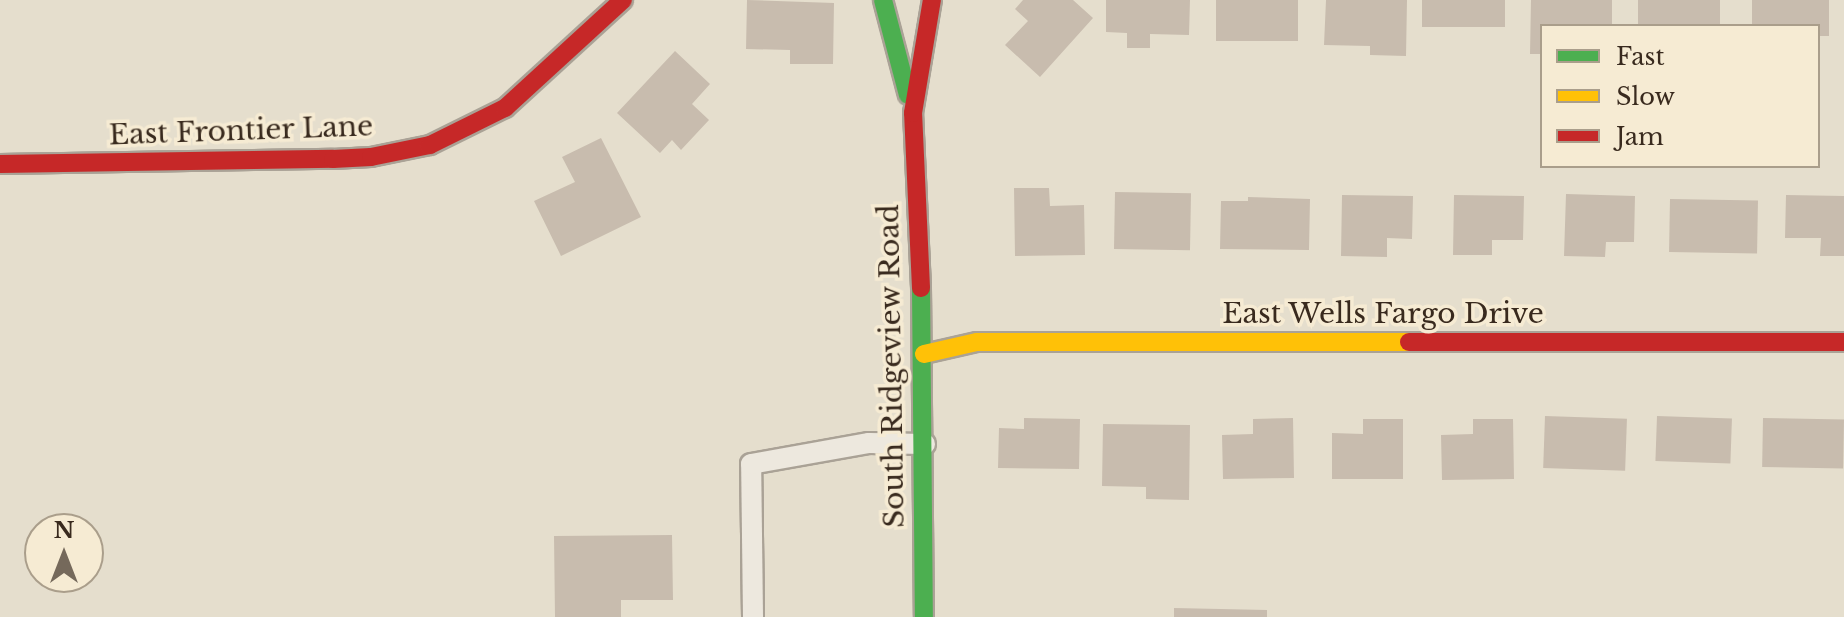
<!DOCTYPE html>
<style>
body{margin:0}
#map{position:relative;width:1844px;height:617px;overflow:hidden;background:#e5decd;font-family:"Libre Baskerville",serif}
div>[style]{position:absolute}
.building>*{inset:0;background:#c8bcae;transform-origin:0 0}
.roads{filter:drop-shadow(2px 0 #aaa296) drop-shadow(-2px 0 #aaa296) drop-shadow(0 2px #aaa296) drop-shadow(0 -2px #aaa296)}
.lane>*{height:20px;margin:-10px;padding:0 10px;transform-origin:10px;border-radius:10px;background:#ede8de}
.fast>*{height:18px;margin:-9px;padding:0 9px;transform-origin:9px;border-radius:9px;background:#4caf50}
.slow>*{height:18px;margin:-9px;padding:0 9px;transform-origin:9px;border-radius:9px;background:#ffc107}
.jam>*{height:18px;margin:-9px;padding:0 9px;transform-origin:9px;border-radius:9px;background:#c62828}
span{translate:-50% -50%;white-space:nowrap;text-align:center;line-height:1.15;-webkit-text-stroke:7px #f6ebd3;paint-order:stroke}
.street-label{font-size:28px;color:#392a1e}
.legend{position:absolute;left:1540px;top:24px;width:280px;height:144px;box-sizing:border-box;background:#f6ebd3;border:2px solid #aa9e8b;margin:0;padding:10px 14px;list-style:none;font-size:24px;color:#392a1e}
.legend li{display:flex;align-items:center;gap:16px;height:40px}
.legend b{width:40px;border:2px solid #aa9e8b}
.north{position:absolute;left:24px;top:513px;width:80px;height:80px;box-sizing:border-box;background:#f6ebd3;border:2px solid #aa9e8b;border-radius:50%;rotate:0deg;font-size:22px;font-weight:700;line-height:32px;text-align:center;color:#392a1e}
.north::after{content:'';display:block;margin:auto;width:28px;height:36px;background:#75695b;clip-path:polygon(50% 0,100% 100%,50% 72%,0 100%)}
</style>
<div id="map">
<div class="building">
<i style="clip-path:polygon(747px 0,834px 3px,833px 64px,790px 64px,790px 50px,746px 49px)"></i>
<i style="clip-path:polygon(1023px 0,1073px 0,1093px 18px,1040px 77px,1005px 45px,1028px 21px,1015px 9px)"></i>
<i style="clip-path:polygon(1106px 0,1190px 0,1189px 35px,1150px 34px,1150px 48px,1127px 48px,1127px 33px,1106px 32px)"></i>
<i style="left:1216px;top:0;width:82px;height:41px"></i>
<i style="clip-path:polygon(1326px 0,1407px 0,1406px 56px,1370px 55px,1370px 46px,1324px 45px)"></i>
<i style="left:1422px;top:0;width:83px;height:27px"></i>
<i style="clip-path:polygon(1531px 0,1612px 0,1612px 26px,1542px 26px,1542px 54px,1530px 54px)"></i>
<i style="left:1638px;top:0;width:82px;height:26px"></i>
<i style="clip-path:polygon(1752px 0,1829px 0,1829px 36px,1818px 36px,1818px 26px,1752px 26px)"></i>
<i style="clip-path:polygon(675px 51px,710px 84px,692px 104px,709px 120px,681px 150px,672px 140px,660px 153px,617px 113px)"></i>
<i style="clip-path:polygon(601px 138px,641px 217px,561px 256px,534px 201px,575px 182px,562px 157px)"></i>
<i style="clip-path:polygon(1014px 188px,1049px 188px,1050px 206px,1084px 205px,1085px 255px,1015px 256px)"></i>
<i style="left:1115px;top:192px;width:76px;height:57px;rotate:1deg"></i>
<i style="clip-path:polygon(1566px 194px,1635px 196px,1634px 242px,1606px 242px,1605px 257px,1564px 256px)"></i>
<i style="clip-path:polygon(1342px 195px,1413px 196px,1412px 239px,1387px 238px,1387px 257px,1341px 256px)"></i>
<i style="clip-path:polygon(1454px 195px,1524px 196px,1523px 240px,1492px 240px,1492px 255px,1453px 255px)"></i>
<i style="clip-path:polygon(1786px 195px,1844px 196px,1844px 256px,1820px 256px,1821px 238px,1785px 238px)"></i>
<i style="clip-path:polygon(1248px 197px,1310px 199px,1309px 250px,1220px 249px,1221px 201px,1248px 201px)"></i>
<i style="left:1670px;top:199px;width:88px;height:53px;rotate:1deg"></i>
<i style="left:1545px;top:416px;width:82px;height:52px;rotate:2deg"></i>
<i style="left:1657px;top:416px;width:75px;height:45px;rotate:2deg"></i>
<i style="clip-path:polygon(1024px 418px,1080px 419px,1079px 469px,998px 468px,999px 428px,1024px 429px)"></i>
<i style="clip-path:polygon(1293px 418px,1294px 478px,1223px 479px,1222px 435px,1253px 434px,1253px 419px)"></i>
<i style="left:1763px;top:418px;width:81px;height:49px;rotate:1deg"></i>
<i style="clip-path:polygon(1363px 419px,1403px 419px,1403px 479px,1332px 479px,1332px 433px,1363px 434px)"></i>
<i style="clip-path:polygon(1473px 419px,1513px 419px,1514px 479px,1442px 480px,1441px 435px,1473px 434px)"></i>
<i style="clip-path:polygon(1103px 424px,1190px 425px,1189px 500px,1146px 499px,1146px 487px,1102px 486px)"></i>
<i style="clip-path:polygon(672px 535px,673px 600px,621px 600px,621px 617px,555px 617px,554px 536px)"></i>
<i style="clip-path:polygon(1174px 608px,1267px 610px,1267px 617px,1174px 617px)"></i>
</div>
<div class="roads">
<div class="lane">
<i style="left:753px;top:617px;width:153px;rotate:-90.7deg"></i>
<i style="left:751px;top:464px;width:120px;rotate:-10.1deg"></i>
<i style="left:869px;top:443px;width:56px;rotate:1deg"></i>
</div>
<div class="fast">
<i style="left:883px;top:0;width:98px;rotate:75.3deg"></i>
<i style="left:921px;top:288px;width:329px;rotate:89.5deg"></i>
</div>
<div class="slow">
<i style="left:924px;top:354px;width:54px;rotate:-12.8deg"></i>
<i style="left:977px;top:342px;width:432px"></i>
</div>
<div class="jam">
<i style="left:0;top:164px;width:333px;rotate:-0.9deg"></i>
<i style="left:333px;top:159px;width:38px;rotate:-3deg"></i>
<i style="left:371px;top:157px;width:60px;rotate:-11.5deg"></i>
<i style="left:430px;top:145px;width:84px;rotate:-26.3deg"></i>
<i style="left:505px;top:108px;width:160px;rotate:-42.5deg"></i>
<i style="left:921px;top:288px;width:175px;rotate:-92.6deg"></i>
<i style="left:913px;top:113px;width:115px;rotate:-80.5deg"></i>
<i style="left:1409px;top:342px;width:435px"></i>
</div>
</div>
<div class="street-label">
<span style="left:241px;top:131px;rotate:-2deg">East Frontier Lane</span>
<span style="left:1383px;top:314px">East Wells Fargo Drive</span>
<span style="left:892px;top:366px;rotate:-91deg">South Ridgeview Road</span>
</div>
<ul class="legend">
<li><b style="height:10px;background:#4caf50"></b>Fast</li>
<li><b style="height:10px;background:#ffc107"></b>Slow</li>
<li><b style="height:10px;background:#c62828"></b>Jam</li>
</ul>
<div class="north">N</div>
</div>
